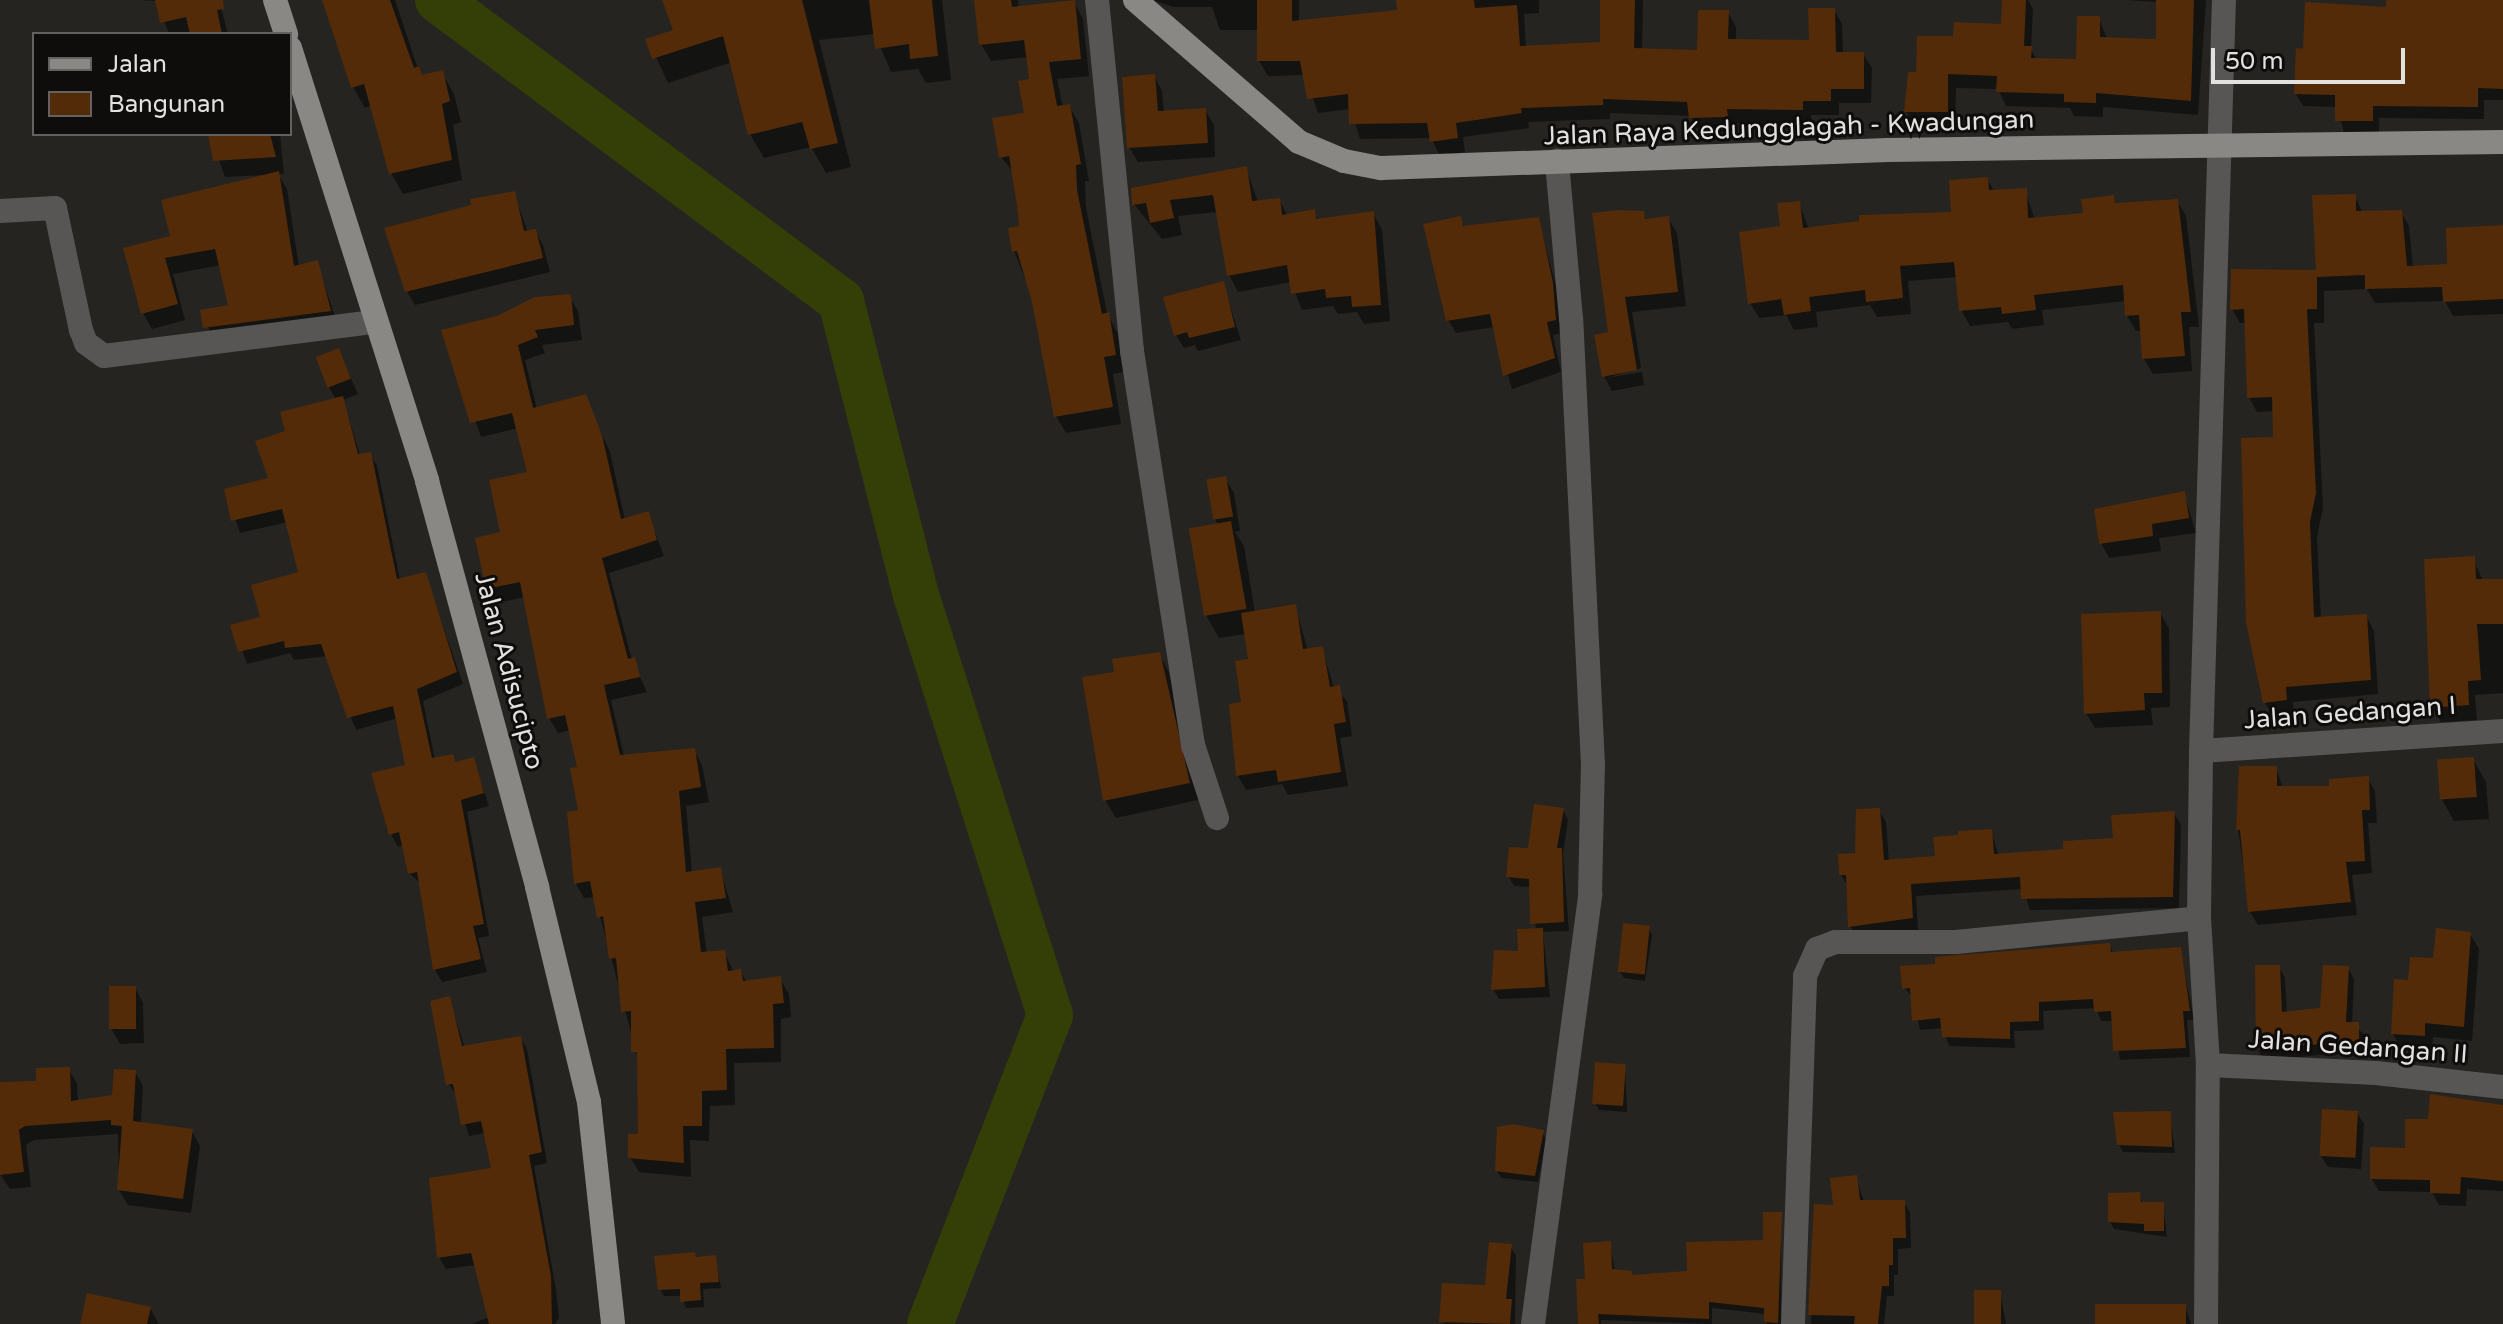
<!DOCTYPE html>
<style>
body{margin:0}
#map{position:relative;width:2503px;height:1324px;overflow:hidden;background:#252421;font-family:"Varela Round",sans-serif}
div>[style]{position:absolute}
.shadow>*{inset:0;background:#0007}
.river>*{height:46px;margin:-23px;padding:0 23px;transform-origin:23px;border-radius:23px;background:#343e07}
.building>*{inset:0;background:#542b08;transform-origin:0 0}
.minor>*{height:24px;margin:-12px;padding:0 12px;transform-origin:12px;border-radius:12px;background:#575655}
.major>*{height:24px;margin:-12px;padding:0 12px;transform-origin:12px;border-radius:12px;background:#898885}
span{translate:-50% -50%;white-space:nowrap;text-align:center;line-height:1.15;-webkit-text-stroke:6px #0e0d0c;paint-order:stroke}
.street-label{font-size:26px;color:#e2e1df}
.legend{position:absolute;left:32px;top:32px;width:260px;height:104px;box-sizing:border-box;background:#0e0d0c;border:2px solid #636260;margin:0;padding:10px 14px;list-style:none;font-size:24px;color:#e2e1df}
.legend li{display:flex;align-items:center;gap:16px;height:40px}
.legend b{width:40px;border:2px solid #636260}
.scale{position:absolute;left:2211px;top:48px;width:194px;height:36px;box-sizing:border-box;border:4px solid #e2e1df;border-top:0;padding-left:10px;font-size:24px;line-height:28px;white-space:nowrap;color:#e2e1df;-webkit-text-stroke:6px #0e0d0c;paint-order:stroke}
</style>
<div id="map">
<div class="shadow">
<i style="clip-path:polygon(139px 0,219px 0,228px 34px,169px 34px,157px 1px)"></i>
<i style="clip-path:polygon(325px 0,395px 0,418px 69px,423px 77px,442px 73px,454px 94px,461px 122px,453px 125px,462px 180px,403px 194px,391px 173px,372px 105px,365px 108px,353px 87px)"></i>
<i style="clip-path:polygon(665px 0,942px 0,951px 80px,926px 83px,918px 69px,891px 72px,875px 34px,819px 40px,851px 167px,826px 173px,811px 147px,764px 158px,750px 134px,732px 62px,668px 83px,648px 40px,676px 31px)"></i>
<i style="clip-path:polygon(976px 0,1018px 0,1019px 8px,1074px 2px,1083px 19px,1089px 76px,1057px 79px,1063px 108px,1069px 106px,1079px 123px,1089px 181px,1085px 181px,1086px 208px,1107px 313px,1117px 332px,1125px 372px,1113px 374px,1121px 424px,1066px 433px,1056px 416px,1034px 301px,1014px 251px,1021px 228px,1014px 173px,1001px 157px,1026px 114px,1032px 80px,1028px 57px,991px 61px,981px 44px)"></i>
<i style="clip-path:polygon(1153px 0,1299px 0,1299px 22px,1399px 12px,1398px 0,1539px 0,1539px 13px,1524px 14px,1526px 48px,1602px 44px,1602px 0,1643px 0,1642px 50px,1699px 52px,1728px 12px,1736px 27px,1736px 41px,1811px 42px,1834px 10px,1842px 24px,1843px 54px,1863px 54px,1872px 68px,1871px 103px,1839px 103px,1839px 115px,1811px 115px,1811px 124px,1735px 123px,1735px 131px,1700px 133px,1691px 116px,1610px 113px,1610px 119px,1528px 122px,1529px 128px,1463px 137px,1465px 152px,1440px 156px,1431px 138px,1360px 139px,1351px 109px,1318px 113px,1305px 75px,1268px 76px,1259px 61px,1259px 30px,1220px 30px,1212px 7px,1173px 7px)"></i>
<i style="clip-path:polygon(2004px 0,2028px 0,2033px 9px,2031px 50px,2037px 60px,2078px 61px,2099px 18px,2107px 39px,2158px 41px,2158px 2px,2125px 0,2206px 0,2198px 115px,2103px 107px,2103px 117px,2074px 116px,2070px 108px,2006px 106px,1998px 89px,1956px 88px,1955px 126px,1914px 125px,1906px 111px,1918px 74px,1955px 38px,2003px 26px)"></i>
<i style="clip-path:polygon(2388px 0,2503px 0,2503px 100px,2484px 100px,2484px 119px,2379px 118px,2379px 133px,2344px 133px,2337px 107px,2303px 106px,2296px 94px,2305px 51px,2388px 9px)"></i>
<i style="clip-path:polygon(1154px 76px,1162px 91px,1164px 113px,1205px 110px,1214px 125px,1215px 157px,1138px 162px,1129px 147px)"></i>
<i style="clip-path:polygon(210px 134px,280px 134px,284px 174px,278px 174px,287px 189px,299px 267px,317px 262px,338px 326px,214px 343px,203px 312px,231px 307px,221px 265px,173px 274px,185px 320px,152px 329px,143px 313px,173px 237px,265px 175px,225px 177px)"></i>
<i style="clip-path:polygon(1246px 168px,1258px 202px,1279px 200px,1288px 216px,1313px 212px,1319px 221px,1373px 213px,1382px 230px,1390px 321px,1364px 324px,1357px 312px,1338px 314px,1333px 306px,1302px 310px,1291px 282px,1238px 292px,1229px 275px,1218px 212px,1178px 216px,1182px 235px,1162px 239px,1134px 204px)"></i>
<i style="clip-path:polygon(1987px 179px,1994px 191px,2025px 190px,2035px 220px,2085px 215px,2113px 197px,2117px 205px,2177px 201px,2186px 216px,2199px 327px,2189px 327px,2192px 371px,2153px 374px,2144px 359px,2142px 331px,2136px 331px,2127px 316px,2126px 301px,2042px 310px,2044px 325px,2012px 329px,2008px 322px,1970px 326px,1961px 310px,1958px 277px,1908px 281px,1911px 314px,1877px 317px,1870px 305px,1816px 312px,1818px 327px,1794px 330px,1786px 315px,1759px 318px,1750px 303px,1782px 228px,1799px 203px,1809px 229px,1954px 214px)"></i>
<i style="clip-path:polygon(514px 193px,528px 233px,535px 231px,543px 245px,550px 272px,415px 305px,407px 291px,474px 207px)"></i>
<i style="clip-path:polygon(2355px 196px,2363px 213px,2401px 212px,2409px 226px,2413px 268px,2449px 266px,2448px 229px,2503px 225px,2503px 314px,2453px 316px,2445px 301px,2375px 303px,2367px 289px,2324px 291px,2324px 323px,2314px 323px,2323px 508px,2317px 537px,2321px 619px,2366px 616px,2374px 631px,2378px 694px,2293px 702px,2294px 714px,2273px 717px,2265px 703px,2274px 411px,2257px 412px,2249px 397px,2247px 323px,2240px 323px,2232px 309px,2319px 272px)"></i>
<i style="clip-path:polygon(1643px 213px,1647px 221px,1668px 218px,1677px 233px,1686px 306px,1632px 312px,1641px 368px,1606px 378px,1642px 372px,1644px 385px,1612px 391px,1604px 376px,1610px 334px)"></i>
<i style="clip-path:polygon(1460px 219px,1465px 228px,1538px 219px,1559px 297px,1562px 333px,1553px 335px,1561px 372px,1512px 389px,1494px 327px,1456px 333px,1448px 320px)"></i>
<i style="clip-path:polygon(1223px 284px,1241px 340px,1198px 351px,1195px 345px,1184px 348px,1176px 335px)"></i>
<i style="clip-path:polygon(569px 296px,578px 311px,582px 340px,542px 345px,545px 353px,525px 360px,537px 409px,585px 397px,610px 452px,625px 520px,648px 513px,664px 556px,609px 573px,632px 660px,647px 692px,611px 700px,624px 756px,694px 750px,702px 765px,709px 802px,686px 806px,692px 873px,720px 869px,733px 912px,702px 917px,707px 954px,724px 952px,734px 972px,740px 971px,747px 982px,780px 979px,789px 994px,791px 1017px,781px 1019px,781px 1062px,734px 1063px,735px 1105px,710px 1106px,709px 1141px,690px 1140px,691px 1177px,639px 1172px,630px 1157px,640px 1136px,639px 1063px,595px 897px,584px 898px,576px 884px,579px 769px,570px 730px,558px 733px,549px 718px,525px 597px,497px 603px,488px 588px,502px 534px,530px 473px,518px 428px,481px 437px,444px 332px)"></i>
<i style="clip-path:polygon(338px 351px,358px 394px,343px 400px,360px 455px,370px 454px,377px 466px,400px 580px,425px 574px,463px 684px,423px 701px,435px 760px,452px 756px,456px 764px,473px 759px,489px 806px,467px 812px,489px 936px,478px 938px,487px 972px,442px 982px,435px 970px,421px 884px,409px 873px,404px 845px,398px 847px,391px 834px,408px 766px,398px 718px,356px 730px,327px 656px,294px 660px,290px 653px,247px 664px,233px 626px,263px 619px,301px 573px,288px 522px,240px 533px,226px 491px,271px 480px,287px 433px,336px 400px,329px 387px)"></i>
<i style="clip-path:polygon(1225px 478px,1234px 493px,1240px 531px,1235px 532px,1244px 546px,1255px 613px,1295px 606px,1308px 651px,1322px 648px,1334px 688px,1347px 701px,1352px 736px,1340px 738px,1348px 786px,1288px 795px,1282px 784px,1246px 790px,1238px 776px,1231px 706px,1244px 704px,1251px 661px,1246px 634px,1219px 638px,1206px 615px,1218px 525px,1215px 519px)"></i>
<i style="clip-path:polygon(2184px 493px,2196px 533px,2159px 538px,2161px 551px,2109px 558px,2101px 543px)"></i>
<i style="clip-path:polygon(2473px 558px,2483px 581px,2503px 581px,2503px 693px,2475px 695px,2477px 720px,2441px 722px,2432px 707px)"></i>
<i style="clip-path:polygon(2160px 613px,2169px 628px,2170px 707px,2151px 708px,2153px 725px,2095px 728px,2086px 713px)"></i>
<i style="clip-path:polygon(1159px 654px,1169px 672px,1198px 800px,1116px 818px,1105px 800px,1116px 674px)"></i>
<i style="clip-path:polygon(2473px 759px,2486px 782px,2489px 819px,2454px 821px,2441px 798px)"></i>
<i style="clip-path:polygon(2276px 768px,2283px 788px,2331px 788px,2367px 778px,2375px 791px,2377px 823px,2368px 823px,2372px 873px,2352px 875px,2357px 915px,2258px 925px,2250px 912px,2238px 829px)"></i>
<i style="clip-path:polygon(1563px 810px,1568px 820px,1563px 854px,1569px 931px,1543px 932px,1550px 997px,1499px 999px,1493px 989px,1536px 930px,1531px 887px,1514px 886px,1508px 876px)"></i>
<i style="clip-path:polygon(1879px 810px,1886px 822px,1889px 862px,1937px 858px,1991px 831px,1999px 856px,2065px 851px,2115px 840px,2174px 813px,2181px 825px,2179px 908px,2030px 910px,2023px 889px,1916px 896px,1918px 930px,1857px 938px,1850px 926px,1849px 888px,1841px 875px)"></i>
<i style="clip-path:polygon(1648px 928px,1652px 935px,1645px 981px,1624px 978px,1620px 972px)"></i>
<i style="clip-path:polygon(2470px 934px,2479px 949px,2472px 1041px,2433px 1037px,2432px 1050px,2401px 1049px,2393px 1034px,2434px 960px)"></i>
<i style="clip-path:polygon(2109px 945px,2114px 954px,2180px 949px,2194px 1020px,2187px 1020px,2190px 1057px,2120px 1060px,2114px 1021px,2101px 1021px,2096px 1008px,2043px 1011px,2044px 1030px,2014px 1031px,2015px 1048px,1949px 1046px,1943px 1028px,1920px 1030px,1913px 997px,1904px 988px)"></i>
<i style="clip-path:polygon(2279px 967px,2285px 978px,2287px 1014px,2322px 1010px,2348px 968px,2354px 979px,2352px 1024px,2365px 1035px,2364px 1058px,2338px 1053px,2264px 1061px,2258px 1050px)"></i>
<i style="clip-path:polygon(135px 988px,143px 1003px,144px 1043px,120px 1044px,111px 1028px)"></i>
<i style="clip-path:polygon(449px 999px,465px 1048px,520px 1038px,527px 1049px,547px 1163px,534px 1166px,556px 1290px,559px 1318px,555px 1324px,472px 1324px,489px 1317px,476px 1265px,446px 1269px,439px 1257px,493px 1169px,485px 1133px,469px 1136px,457px 1095px,448px 1084px)"></i>
<i style="clip-path:polygon(1625px 1066px,1627px 1112px,1599px 1110px,1595px 1103px)"></i>
<i style="clip-path:polygon(68px 1069px,77px 1083px,78px 1102px,114px 1097px,135px 1072px,143px 1086px,141px 1124px,192px 1131px,200px 1146px,191px 1213px,128px 1205px,119px 1190px,118px 1134px,34px 1140px,26px 1145px,31px 1187px,10px 1189px,0 1174px,0 1084px,38px 1083px)"></i>
<i style="clip-path:polygon(2503px 1106px,2503px 1191px,2467px 1189px,2466px 1206px,2439px 1205px,2432px 1192px,2379px 1191px,2372px 1179px,2407px 1150px,2430px 1121px)"></i>
<i style="clip-path:polygon(2170px 1113px,2175px 1153px,2123px 1152px,2119px 1145px)"></i>
<i style="clip-path:polygon(2357px 1113px,2364px 1124px,2361px 1169px,2328px 1167px,2321px 1156px)"></i>
<i style="clip-path:polygon(1542px 1132px,1546px 1139px,1538px 1182px,1501px 1178px,1497px 1171px)"></i>
<i style="clip-path:polygon(1856px 1177px,1864px 1202px,1904px 1202px,1910px 1213px,1911px 1248px,1898px 1249px,1898px 1275px,1894px 1275px,1894px 1296px,1887px 1296px,1884px 1324px,1811px 1324px,1814px 1213px,1835px 1207px)"></i>
<i style="clip-path:polygon(2139px 1194px,2143px 1204px,2163px 1204px,2167px 1237px,2114px 1229px,2110px 1222px)"></i>
<i style="clip-path:polygon(1781px 1214px,1781px 1324px,1767px 1324px,1766px 1314px,1712px 1308px,1712px 1324px,1601px 1320px,1601px 1324px,1580px 1324px,1587px 1281px,1610px 1243px,1615px 1271px,1633px 1277px,1689px 1273px,1765px 1242px)"></i>
<i style="clip-path:polygon(1510px 1246px,1516px 1256px,1515px 1324px,1443px 1324px,1486px 1287px)"></i>
<i style="clip-path:polygon(715px 1257px,721px 1288px,703px 1289px,704px 1307px,686px 1308px,682px 1296px,664px 1296px,660px 1289px)"></i>
<i style="clip-path:polygon(2000px 1292px,2006px 1324px,1976px 1324px)"></i>
<i style="clip-path:polygon(2185px 1306px,2191px 1324px,2097px 1324px)"></i>
<i style="clip-path:polygon(150px 1308px,159px 1324px,82px 1324px)"></i>
</div>
<div class="river">
<i style="left:438px;top:0;width:503px;rotate:36.76deg"></i>
<i style="left:841px;top:301px;width:303px;rotate:75.7deg"></i>
<i style="left:916px;top:595px;width:441px;rotate:72.3deg"></i>
<i style="left:1050px;top:1015px;width:331px;rotate:111.2deg"></i>
</div>
<div class="building">
<i style="clip-path:polygon(155px 0,223px 0,224px 9px,217px 10px,222px 34px,190px 34px,186px 17px,160px 23px)"></i>
<i style="clip-path:polygon(322px 0,390px 0,414px 68px,419px 66px,422px 75px,443px 70px,450px 101px,442px 104px,452px 160px,389px 174px,364px 84px,351px 88px)"></i>
<i style="clip-path:polygon(662px 0,802px 0,838px 143px,810px 149px,802px 122px,748px 135px,723px 36px,652px 59px,645px 39px,673px 30px)"></i>
<i style="clip-path:polygon(869px 0,932px 0,938px 56px,910px 59px,909px 44px,875px 49px)"></i>
<i style="clip-path:polygon(974px 0,1011px 0,1012px 7px,1075px 0,1081px 59px,1049px 62px,1057px 106px,1070px 104px,1081px 164px,1076px 165px,1077px 190px,1102px 314px,1109px 312px,1116px 355px,1104px 357px,1113px 407px,1054px 417px,1032px 302px,1017px 251px,1012px 252px,1008px 228px,1019px 226px,1017px 205px,1009px 156px,999px 158px,992px 118px,1024px 113px,1018px 81px,1029px 79px,1024px 40px,979px 45px)"></i>
<i style="clip-path:polygon(1257px 0,1292px 0,1292px 21px,1397px 10px,1396px 0,1474px 0,1475px 8px,1517px 5px,1520px 46px,1600px 42px,1600px 0,1635px 0,1634px 48px,1697px 50px,1698px 10px,1729px 10px,1728px 39px,1809px 40px,1808px 8px,1835px 8px,1836px 52px,1864px 52px,1864px 89px,1831px 89px,1831px 101px,1803px 101px,1803px 110px,1727px 109px,1728px 117px,1689px 118px,1687px 102px,1603px 99px,1603px 105px,1521px 108px,1522px 113px,1456px 123px,1458px 138px,1430px 142px,1427px 123px,1349px 124px,1348px 94px,1307px 99px,1300px 61px,1257px 61px)"></i>
<i style="clip-path:polygon(2002px 0,2026px 0,2024px 46px,2032px 46px,2031px 58px,2076px 59px,2077px 16px,2100px 16px,2100px 37px,2156px 39px,2156px 0,2194px 0,2191px 101px,2096px 93px,2096px 103px,2064px 102px,2064px 94px,1996px 92px,1997px 76px,1948px 74px,1948px 112px,1904px 112px,1908px 72px,1916px 72px,1917px 36px,1953px 36px,1954px 22px,2001px 24px)"></i>
<i style="clip-path:polygon(2386px 0,2503px 0,2503px 89px,2478px 88px,2478px 107px,2373px 106px,2373px 121px,2335px 121px,2335px 95px,2294px 94px,2296px 48px,2303px 49px,2305px 2px,2386px 7px)"></i>
<i style="clip-path:polygon(1155px 74px,1158px 111px,1206px 108px,1208px 143px,1127px 148px,1122px 77px)"></i>
<i style="clip-path:polygon(208px 134px,270px 134px,276px 157px,213px 161px)"></i>
<i style="clip-path:polygon(1247px 166px,1252px 201px,1280px 198px,1282px 215px,1315px 209px,1316px 219px,1374px 211px,1381px 305px,1352px 307px,1351px 296px,1326px 298px,1325px 289px,1291px 294px,1287px 265px,1227px 276px,1213px 195px,1170px 200px,1174px 218px,1150px 223px,1146px 203px,1132px 205px,1131px 188px)"></i>
<i style="clip-path:polygon(279px 171px,294px 266px,318px 260px,331px 311px,203px 328px,200px 310px,228px 305px,215px 249px,165px 258px,178px 304px,141px 314px,123px 248px,170px 236px,161px 200px)"></i>
<i style="clip-path:polygon(1988px 177px,1989px 190px,2027px 188px,2028px 218px,2083px 213px,2081px 199px,2114px 195px,2115px 203px,2178px 199px,2191px 312px,2181px 312px,2185px 356px,2142px 359px,2139px 315px,2125px 316px,2123px 285px,2034px 295px,2036px 310px,2002px 314px,2001px 307px,1959px 311px,1954px 262px,1900px 266px,1903px 298px,1866px 302px,1865px 290px,1809px 297px,1811px 311px,1784px 315px,1781px 299px,1748px 304px,1739px 232px,1780px 226px,1777px 203px,1800px 201px,1803px 228px,1859px 221px,1859px 215px,1951px 212px,1949px 180px)"></i>
<i style="clip-path:polygon(515px 191px,524px 231px,536px 229px,543px 258px,405px 292px,384px 228px,471px 205px,470px 199px)"></i>
<i style="clip-path:polygon(2356px 194px,2356px 211px,2402px 210px,2407px 266px,2447px 264px,2446px 228px,2503px 225px,2503px 299px,2443px 302px,2442px 287px,2365px 289px,2365px 275px,2317px 277px,2317px 309px,2307px 309px,2316px 493px,2310px 522px,2314px 617px,2367px 614px,2371px 680px,2286px 687px,2287px 700px,2263px 703px,2246px 622px,2241px 438px,2273px 437px,2272px 397px,2247px 398px,2244px 309px,2230px 310px,2231px 269px,2316px 270px,2312px 195px)"></i>
<i style="clip-path:polygon(1618px 210px,1644px 211px,1645px 219px,1669px 216px,1678px 292px,1625px 297px,1637px 370px,1602px 377px,1594px 335px,1608px 332px,1592px 213px)"></i>
<i style="clip-path:polygon(1461px 216px,1463px 226px,1539px 217px,1553px 283px,1556px 320px,1547px 322px,1555px 358px,1503px 376px,1490px 314px,1446px 321px,1423px 224px)"></i>
<i style="clip-path:polygon(1224px 281px,1235px 327px,1189px 338px,1187px 332px,1174px 336px,1163px 297px)"></i>
<i style="clip-path:polygon(571px 294px,574px 325px,535px 330px,538px 337px,518px 345px,533px 408px,586px 394px,602px 435px,621px 519px,649px 511px,657px 540px,602px 558px,628px 659px,635px 657px,640px 677px,604px 685px,620px 755px,695px 748px,701px 787px,679px 791px,686px 872px,721px 867px,726px 898px,695px 902px,701px 952px,725px 950px,728px 971px,741px 969px,743px 981px,781px 976px,784px 1003px,773px 1004px,774px 1048px,726px 1049px,727px 1090px,702px 1091px,702px 1126px,683px 1126px,684px 1163px,628px 1158px,628px 1134px,638px 1134px,637px 1052px,631px 1052px,631px 1011px,621px 1012px,616px 958px,609px 959px,603px 916px,597px 918px,590px 881px,574px 884px,567px 812px,578px 810px,570px 768px,577px 767px,565px 715px,547px 719px,520px 582px,486px 589px,475px 538px,500px 532px,489px 480px,527px 472px,512px 413px,470px 423px,441px 330px,497px 316px,535px 297px)"></i>
<i style="left:339px;top:348px;width:33px;height:25px;rotate:69deg"></i>
<i style="clip-path:polygon(343px 396px,358px 454px,371px 452px,397px 579px,426px 572px,457px 672px,417px 689px,432px 758px,453px 754px,455px 762px,474px 757px,484px 793px,461px 800px,484px 924px,473px 926px,481px 959px,433px 970px,417px 872px,408px 874px,399px 832px,389px 835px,371px 773px,405px 765px,393px 706px,347px 718px,321px 644px,285px 648px,284px 641px,238px 652px,230px 625px,260px 617px,251px 585px,298px 572px,282px 509px,231px 521px,224px 489px,268px 478px,255px 441px,285px 431px,280px 412px)"></i>
<i style="left:1226px;top:476px;width:41px;height:20px;rotate:80deg"></i>
<i style="clip-path:polygon(2185px 491px,2189px 518px,2152px 524px,2153px 536px,2099px 544px,2094px 509px)"></i>
<i style="left:1231px;top:521px;width:89px;height:43px;rotate:80deg"></i>
<i style="clip-path:polygon(2475px 556px,2476px 579px,2503px 579px,2503px 624px,2477px 624px,2481px 680px,2468px 681px,2469px 705px,2430px 708px,2424px 559px)"></i>
<i style="clip-path:polygon(1296px 604px,1303px 649px,1323px 646px,1330px 687px,1340px 685px,1346px 722px,1334px 724px,1341px 772px,1278px 782px,1276px 770px,1236px 776px,1229px 704px,1241px 702px,1235px 661px,1248px 659px,1241px 613px)"></i>
<i style="clip-path:polygon(2161px 611px,2162px 693px,2144px 693px,2145px 710px,2084px 714px,2081px 614px)"></i>
<i style="clip-path:polygon(1160px 652px,1190px 783px,1103px 801px,1082px 677px,1114px 672px,1112px 659px)"></i>
<i style="left:2474px;top:757px;width:40px;height:37px;rotate:86deg"></i>
<i style="clip-path:polygon(2239px 766px,2277px 766px,2277px 786px,2329px 786px,2329px 779px,2369px 776px,2370px 810px,2362px 810px,2365px 861px,2346px 862px,2351px 902px,2248px 912px,2240px 830px,2236px 830px)"></i>
<i style="clip-path:polygon(1534px 804px,1564px 808px,1557px 848px,1562px 848px,1564px 922px,1530px 924px,1529px 879px,1506px 877px,1509px 847px,1528px 848px)"></i>
<i style="clip-path:polygon(1880px 808px,1884px 860px,1935px 856px,1933px 837px,1958px 835px,1958px 831px,1992px 829px,1994px 854px,2063px 849px,2063px 841px,2113px 838px,2111px 815px,2175px 811px,2173px 897px,2021px 899px,2020px 877px,1911px 884px,1913px 918px,1848px 927px,1846px 875px,1839px 875px,1838px 854px,1855px 853px,1856px 809px)"></i>
<i style="left:1623px;top:923px;width:27px;height:49px;rotate:6deg"></i>
<i style="clip-path:polygon(1543px 928px,1545px 987px,1491px 990px,1494px 950px,1518px 951px,1517px 929px)"></i>
<i style="clip-path:polygon(2436px 928px,2471px 932px,2464px 1027px,2425px 1023px,2425px 1036px,2391px 1034px,2394px 979px,2408px 980px,2410px 957px,2433px 958px)"></i>
<i style="clip-path:polygon(2110px 943px,2111px 952px,2181px 947px,2190px 1011px,2183px 1011px,2186px 1048px,2113px 1051px,2111px 1011px,2094px 1012px,2093px 999px,2039px 1002px,2039px 1021px,2010px 1022px,2010px 1039px,1942px 1037px,1940px 1018px,1912px 1021px,1910px 988px,1902px 989px,1900px 966px,1935px 964px,1935px 957px)"></i>
<i style="clip-path:polygon(2255px 965px,2280px 965px,2282px 1012px,2320px 1008px,2323px 965px,2349px 966px,2346px 1022px,2359px 1022px,2359px 1047px,2333px 1047px,2333px 1043px,2256px 1050px)"></i>
<i style="left:109px;top:986px;width:27px;height:43px"></i>
<i style="clip-path:polygon(450px 996px,462px 1046px,521px 1036px,542px 1152px,529px 1155px,551px 1276px,552px 1324px,489px 1324px,471px 1253px,437px 1258px,429px 1178px,491px 1168px,481px 1121px,461px 1125px,453px 1084px,446px 1085px,430px 1001px)"></i>
<i style="left:1595px;top:1062px;width:31px;height:42px;rotate:4deg"></i>
<i style="clip-path:polygon(70px 1067px,71px 1101px,112px 1095px,114px 1069px,136px 1070px,133px 1121px,193px 1129px,183px 1199px,117px 1190px,122px 1126px,111px 1125px,111px 1120px,25px 1126px,19px 1130px,24px 1172px,0 1175px,0 1082px,36px 1081px,36px 1068px)"></i>
<i style="clip-path:polygon(2430px 1094px,2503px 1105px,2503px 1181px,2461px 1177px,2460px 1194px,2430px 1193px,2430px 1180px,2370px 1179px,2370px 1147px,2405px 1148px,2405px 1119px,2428px 1119px)"></i>
<i style="left:2322px;top:1109px;width:36px;height:47px;rotate:3deg"></i>
<i style="clip-path:polygon(2171px 1111px,2172px 1147px,2117px 1145px,2113px 1112px)"></i>
<i style="clip-path:polygon(1513px 1124px,1544px 1130px,1535px 1176px,1495px 1171px,1497px 1127px)"></i>
<i style="clip-path:polygon(1857px 1175px,1860px 1200px,1905px 1200px,1906px 1238px,1893px 1238px,1893px 1265px,1889px 1265px,1889px 1286px,1882px 1286px,1878px 1324px,1854px 1324px,1855px 1316px,1808px 1315px,1814px 1204px,1833px 1205px,1830px 1178px)"></i>
<i style="clip-path:polygon(2140px 1192px,2141px 1202px,2164px 1202px,2164px 1231px,2144px 1231px,2144px 1224px,2108px 1222px,2108px 1193px)"></i>
<i style="clip-path:polygon(1763px 1212px,1782px 1212px,1778px 1323px,1764px 1322px,1764px 1308px,1709px 1302px,1709px 1319px,1598px 1314px,1599px 1324px,1578px 1324px,1576px 1279px,1585px 1279px,1583px 1243px,1611px 1241px,1612px 1269px,1632px 1271px,1632px 1275px,1687px 1271px,1686px 1242px,1763px 1240px)"></i>
<i style="clip-path:polygon(1489px 1242px,1512px 1244px,1506px 1299px,1512px 1299px,1510px 1324px,1439px 1322px,1442px 1283px,1485px 1285px)"></i>
<i style="clip-path:polygon(695px 1252px,696px 1257px,716px 1255px,719px 1282px,700px 1283px,701px 1300px,680px 1302px,680px 1289px,658px 1290px,654px 1256px)"></i>
<i style="left:1974px;top:1290px;width:27px;height:34px"></i>
<i style="clip-path:polygon(87px 1293px,151px 1307px,147px 1324px,80px 1324px)"></i>
<i style="left:2095px;top:1304px;width:91px;height:20px"></i>
</div>
<div class="minor">
<i style="left:1097px;top:0;width:353px;rotate:84.3deg"></i>
<i style="left:1132px;top:351px;width:399px;rotate:81.2deg"></i>
<i style="left:1193px;top:745px;width:77px;rotate:71.8deg"></i>
<i style="left:0;top:211px;width:55px;rotate:-3.1deg"></i>
<i style="left:55px;top:208px;width:125px;rotate:78deg"></i>
<i style="left:81px;top:330px;width:14px;rotate:69deg"></i>
<i style="left:86px;top:343px;width:22px;rotate:36deg"></i>
<i style="left:104px;top:356px;width:272px;rotate:-7.2deg"></i>
<i style="left:2201px;top:751px;width:303px;rotate:-3.8deg"></i>
<i style="left:2208px;top:1065px;width:168px;rotate:2.7deg"></i>
<i style="left:2376px;top:1073px;width:128px;rotate:6.3deg"></i>
<i style="left:1533px;top:1324px;width:434px;rotate:-82.4deg"></i>
<i style="left:1590px;top:894px;width:129px;rotate:-88.7deg"></i>
<i style="left:1593px;top:765px;width:447px;rotate:-92.8deg"></i>
<i style="left:1571px;top:319px;width:159px;rotate:-95.1deg"></i>
<i style="left:1793px;top:1324px;width:348px;rotate:-88deg"></i>
<i style="left:1805px;top:976px;width:30px;rotate:-66deg"></i>
<i style="left:1817px;top:949px;width:19px;rotate:-21deg"></i>
<i style="left:1835px;top:942px;width:121px"></i>
<i style="left:1956px;top:942px;width:244px;rotate:-5.6deg"></i>
<i style="left:2206px;top:1324px;width:259px;rotate:-89.6deg"></i>
<i style="left:2208px;top:1065px;width:147px;rotate:-93.5deg"></i>
<i style="left:2199px;top:918px;width:167px;rotate:-89.3deg"></i>
<i style="left:2201px;top:751px;width:751px;rotate:-88.25deg"></i>
</div>
<div class="major">
<i style="left:275px;top:0;width:36px;rotate:72deg"></i>
<i style="left:1135px;top:0;width:217px;rotate:40.9deg"></i>
<i style="left:1299px;top:142px;width:49px;rotate:22.9deg"></i>
<i style="left:1344px;top:161px;width:38px;rotate:11deg"></i>
<i style="left:1381px;top:168px;width:507px;rotate:-2.03deg"></i>
<i style="left:1888px;top:150px;width:615px;rotate:-0.75deg"></i>
<i style="left:290px;top:48px;width:454px;rotate:72.4deg"></i>
<i style="left:427px;top:481px;width:421px;rotate:74.8deg"></i>
<i style="left:537px;top:887px;width:221px;rotate:76.4deg"></i>
<i style="left:589px;top:1102px;width:223px;rotate:83.8deg"></i>
</div>
<div class="street-label">
<span style="left:1789px;top:128px;rotate:-2deg">Jalan Raya Kedungglagah - Kwadungan</span>
<span style="left:509px;top:671px;rotate:75deg">Jalan Adisucipto</span>
<span style="left:2350px;top:713px;rotate:-4deg">Jalan Gedangan I</span>
<span style="left:2358px;top:1047px;rotate:4deg">Jalan Gedangan II</span>
</div>
<ul class="legend">
<li><b style="height:10px;background:#898885"></b>Jalan</li>
<li><b style="height:22px;background:#542b08"></b>Bangunan</li>
</ul>
<div class="scale">50 m</div>
</div>
